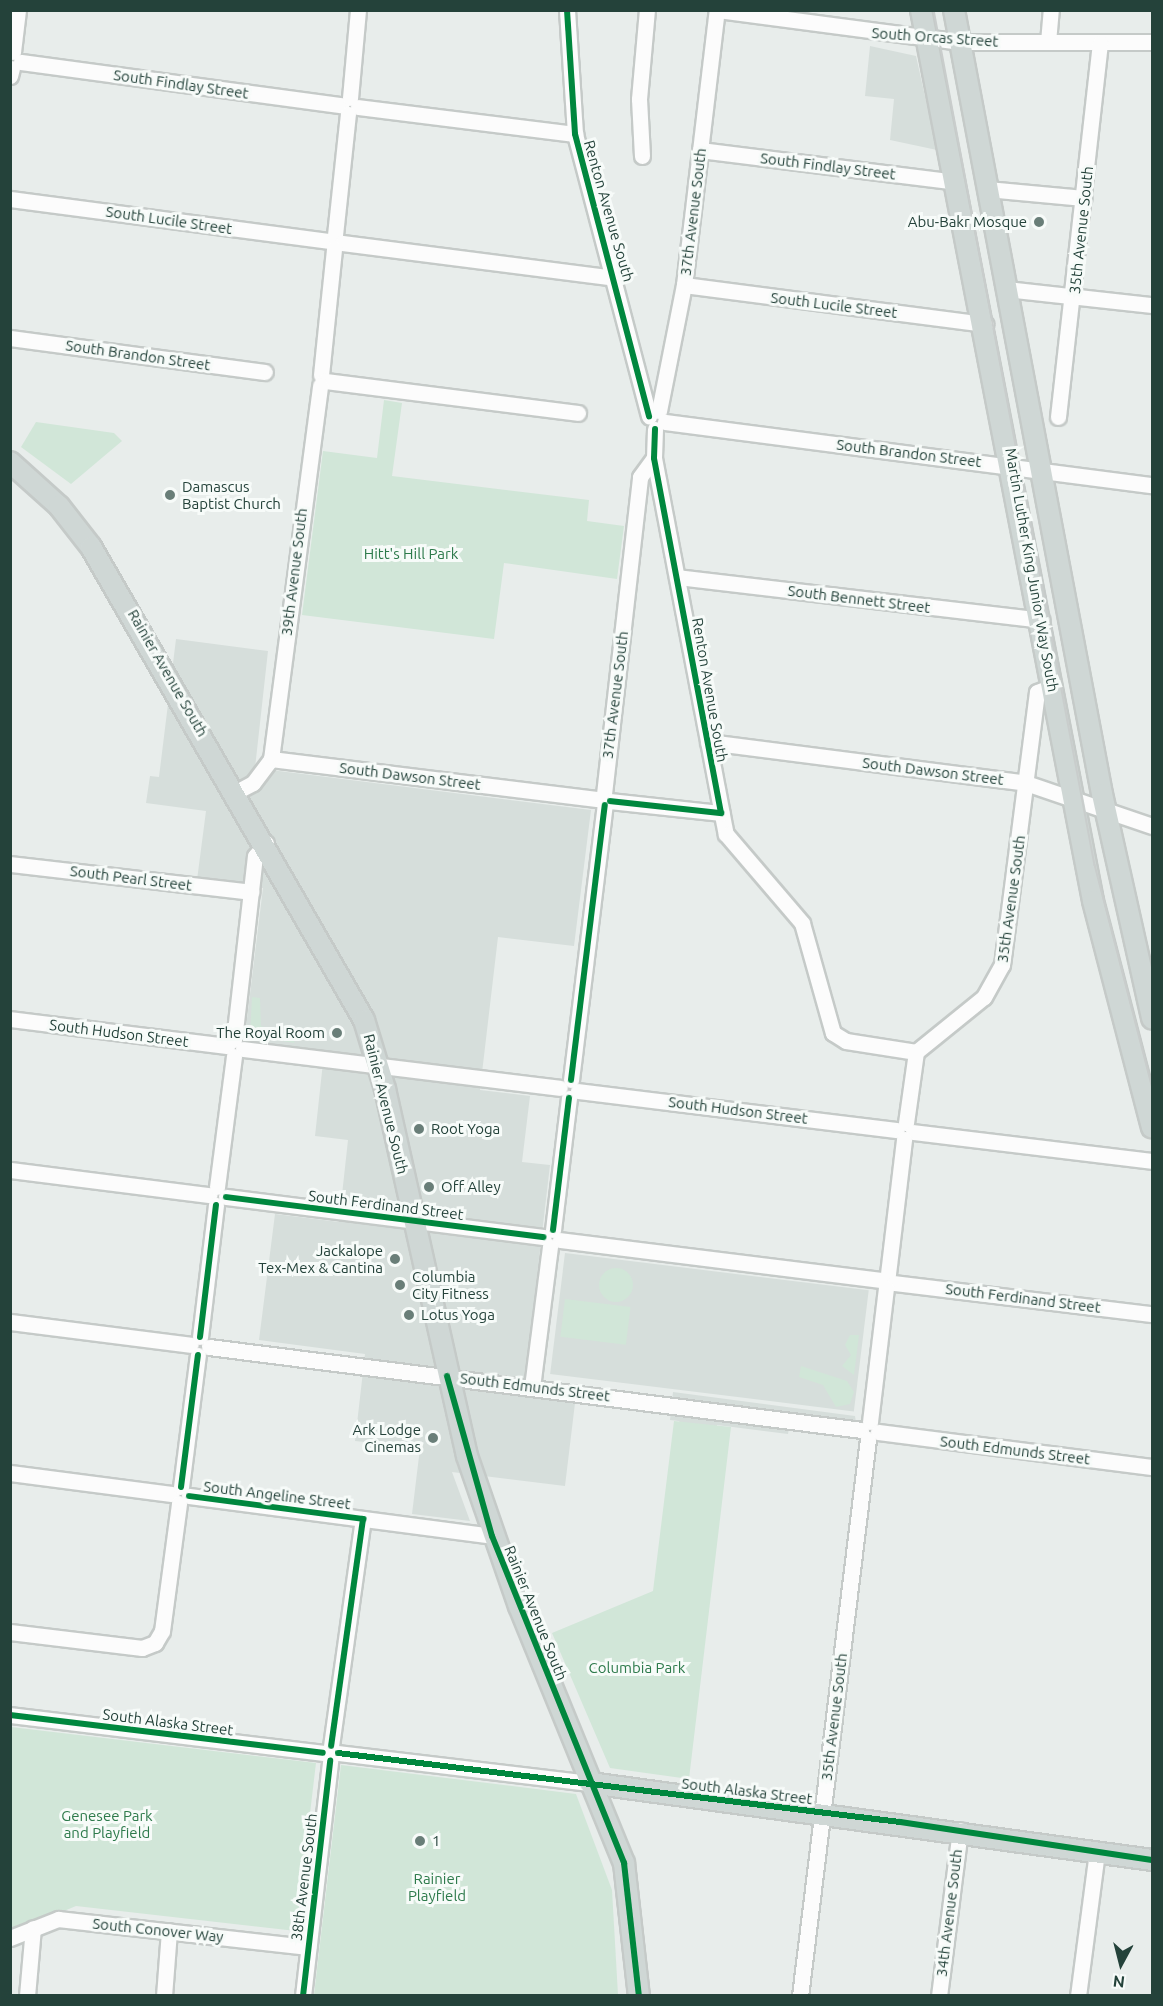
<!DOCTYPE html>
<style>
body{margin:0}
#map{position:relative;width:1163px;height:2006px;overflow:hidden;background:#e8edeb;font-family:Ubuntu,sans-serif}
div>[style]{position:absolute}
.built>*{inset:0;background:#d6dedb;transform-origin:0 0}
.green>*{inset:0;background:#d1e6d8;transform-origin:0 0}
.round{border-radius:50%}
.roads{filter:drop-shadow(2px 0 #c5cac8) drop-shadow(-2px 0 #c5cac8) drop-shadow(0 2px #c5cac8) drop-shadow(0 -2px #c5cac8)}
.minor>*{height:15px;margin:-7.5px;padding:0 7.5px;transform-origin:7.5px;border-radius:7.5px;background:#fcfcfc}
.major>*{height:20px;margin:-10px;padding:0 10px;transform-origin:10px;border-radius:10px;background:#cfd7d5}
.tram>*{height:1.5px;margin:-0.75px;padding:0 0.75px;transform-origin:0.75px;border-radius:0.75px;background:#c9cdcc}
.cycleway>*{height:6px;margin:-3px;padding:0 3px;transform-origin:3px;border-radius:3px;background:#00873e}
.dots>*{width:16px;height:16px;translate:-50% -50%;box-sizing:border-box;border:3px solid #f7fbf9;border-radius:50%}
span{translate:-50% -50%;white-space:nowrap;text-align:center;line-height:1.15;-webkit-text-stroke:6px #f7fbf9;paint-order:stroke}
.street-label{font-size:15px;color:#24423a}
.poi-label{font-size:15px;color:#24423a}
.right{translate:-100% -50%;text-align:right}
.left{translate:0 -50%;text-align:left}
.park-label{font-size:15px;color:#2d7a4b}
.frame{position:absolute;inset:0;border:12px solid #24423a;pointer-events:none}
.north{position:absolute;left:1091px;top:1934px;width:60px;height:60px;-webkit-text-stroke:4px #f7fbf9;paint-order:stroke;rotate:187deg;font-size:16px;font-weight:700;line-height:24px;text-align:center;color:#24423a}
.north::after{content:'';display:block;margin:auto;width:21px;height:27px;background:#24423a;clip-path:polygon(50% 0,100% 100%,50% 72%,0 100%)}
</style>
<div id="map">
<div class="built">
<i style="clip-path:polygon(870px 46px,916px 56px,937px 150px,890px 140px,894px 99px,865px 96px)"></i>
<i style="clip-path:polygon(176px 639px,268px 651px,255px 768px,591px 810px,574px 946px,498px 937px,480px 1090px,530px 1096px,522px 1162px,550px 1165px,523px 1396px,575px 1403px,565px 1486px,452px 1472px,470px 1521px,412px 1514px,420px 1448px,355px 1441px,365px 1354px,259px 1340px,275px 1214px,339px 1222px,348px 1140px,315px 1136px,324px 1053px,244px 1043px,263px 888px,197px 880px,206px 811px,146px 803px,150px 776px,159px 777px)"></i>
<i style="left:565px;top:1253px;width:306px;height:122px;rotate:7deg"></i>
<i style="clip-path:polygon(673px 1392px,855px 1416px,857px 1429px,790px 1421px,788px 1434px,717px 1425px,709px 1481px,679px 1421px,670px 1420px)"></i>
</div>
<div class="green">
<i style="clip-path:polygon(384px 400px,402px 403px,392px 476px,589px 500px,587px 521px,624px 526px,617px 579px,504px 563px,494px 639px,302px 615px,323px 451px,377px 458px)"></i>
<i style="clip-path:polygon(36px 422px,114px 433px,122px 441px,71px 484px,21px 447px)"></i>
<i style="clip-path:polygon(252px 997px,260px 998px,261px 1026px,289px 1035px,295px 1043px,250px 1036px)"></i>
<i class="round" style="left:599px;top:1268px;width:34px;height:34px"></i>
<i style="left:565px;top:1299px;width:66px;height:38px;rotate:7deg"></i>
<i style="clip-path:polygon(850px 1335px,859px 1335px,854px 1375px,842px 1366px,851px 1355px,845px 1345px)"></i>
<i style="clip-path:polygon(801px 1366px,847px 1381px,854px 1392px,850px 1404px,836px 1407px,823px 1385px,799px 1377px)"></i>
<i style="clip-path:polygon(674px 1421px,731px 1427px,689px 1779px,610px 1768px,552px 1633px,653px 1591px)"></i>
<i style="clip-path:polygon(11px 1727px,316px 1763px,296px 1931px,76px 1906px,11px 1933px)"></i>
<i style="clip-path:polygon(341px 1765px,576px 1794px,612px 1890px,618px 1995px,314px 1995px)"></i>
</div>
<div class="roads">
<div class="minor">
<i style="left:567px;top:10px;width:124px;rotate:86.3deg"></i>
<i style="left:575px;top:134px;width:292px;rotate:75.3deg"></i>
<i style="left:718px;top:10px;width:245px;rotate:7.5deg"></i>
<i style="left:961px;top:42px;width:191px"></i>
<i style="left:1048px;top:42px;width:32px;rotate:-85deg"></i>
<i style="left:13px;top:52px;width:42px;rotate:-83.2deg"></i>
<i style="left:21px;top:62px;width:323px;rotate:7.7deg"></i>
<i style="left:10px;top:76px;width:8px;rotate:-76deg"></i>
<i style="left:350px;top:98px;width:88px;rotate:-84.8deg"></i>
<i style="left:358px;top:107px;width:219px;rotate:7.1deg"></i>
<i style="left:700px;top:150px;width:258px;rotate:7.1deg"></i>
<i style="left:642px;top:156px;width:57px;rotate:-93deg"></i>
<i style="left:639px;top:99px;width:89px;rotate:-84.9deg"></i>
<i style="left:987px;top:189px;width:97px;rotate:5.3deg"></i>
<i style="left:10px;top:199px;width:321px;rotate:7.5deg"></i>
<i style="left:335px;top:235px;width:122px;rotate:-83.9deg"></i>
<i style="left:342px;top:243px;width:275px;rotate:7.3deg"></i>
<i style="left:684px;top:285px;width:304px;rotate:7.4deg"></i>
<i style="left:1006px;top:289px;width:147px;rotate:6.3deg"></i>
<i style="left:10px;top:338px;width:257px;rotate:7.6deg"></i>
<i style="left:321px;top:375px;width:127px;rotate:-84.1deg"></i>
<i style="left:325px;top:381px;width:255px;rotate:7.2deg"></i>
<i style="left:659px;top:411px;width:128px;rotate:-78.8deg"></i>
<i style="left:684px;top:285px;width:277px;rotate:-83.2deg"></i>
<i style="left:1058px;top:417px;width:376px;rotate:-83.6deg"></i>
<i style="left:665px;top:422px;width:491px;rotate:7.4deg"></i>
<i style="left:655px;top:429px;width:29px;rotate:92deg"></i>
<i style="left:654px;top:458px;width:383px;rotate:79.2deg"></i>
<i style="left:726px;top:834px;width:117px;rotate:49.5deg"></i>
<i style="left:802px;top:923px;width:114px;rotate:74.3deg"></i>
<i style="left:833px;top:1033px;width:15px;rotate:32deg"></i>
<i style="left:846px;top:1041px;width:71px;rotate:8.9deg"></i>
<i style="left:677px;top:577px;width:367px;rotate:6.7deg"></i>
<i style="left:708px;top:742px;width:321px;rotate:7.3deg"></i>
<i style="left:1026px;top:783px;width:133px;rotate:18.8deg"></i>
<i style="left:271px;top:759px;width:377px;rotate:-82.5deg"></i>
<i style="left:236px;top:792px;width:19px;rotate:-28deg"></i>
<i style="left:253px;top:783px;width:30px;rotate:-53deg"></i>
<i style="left:271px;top:759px;width:330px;rotate:7deg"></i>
<i style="left:604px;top:794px;width:319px;rotate:-83.5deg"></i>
<i style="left:640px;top:477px;width:24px;rotate:-54deg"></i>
<i style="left:610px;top:801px;width:112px;rotate:6.2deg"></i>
<i style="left:10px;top:864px;width:243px;rotate:6.6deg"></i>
<i style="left:10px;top:1019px;width:219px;rotate:7.1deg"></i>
<i style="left:234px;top:1040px;width:185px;rotate:-83.5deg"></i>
<i style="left:255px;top:856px;width:17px;rotate:-50deg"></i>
<i style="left:243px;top:1049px;width:319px;rotate:7deg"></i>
<i style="left:571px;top:1080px;width:277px;rotate:-83deg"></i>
<i style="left:578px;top:1091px;width:321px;rotate:7deg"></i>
<i style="left:906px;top:1123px;width:72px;rotate:-82deg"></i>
<i style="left:916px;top:1052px;width:87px;rotate:-39deg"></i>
<i style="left:984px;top:997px;width:37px;rotate:-61deg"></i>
<i style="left:1002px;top:965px;width:275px;rotate:-82.7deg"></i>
<i style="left:1037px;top:692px;width:17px;rotate:-21deg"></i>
<i style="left:913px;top:1132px;width:241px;rotate:6.9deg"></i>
<i style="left:10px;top:1170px;width:201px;rotate:7.2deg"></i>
<i style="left:217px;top:1187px;width:132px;rotate:-82.6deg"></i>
<i style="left:226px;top:1197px;width:320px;rotate:7.2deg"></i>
<i style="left:553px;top:1230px;width:133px;rotate:-83.1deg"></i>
<i style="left:560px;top:1240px;width:322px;rotate:7.1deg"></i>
<i style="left:888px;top:1274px;width:136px;rotate:-83.2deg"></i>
<i style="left:894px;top:1283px;width:260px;rotate:6.9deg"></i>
<i style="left:10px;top:1322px;width:182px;rotate:7.2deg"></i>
<i style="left:200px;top:1337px;width:133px;rotate:-83.1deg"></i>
<i style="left:209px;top:1347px;width:657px;rotate:7.25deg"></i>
<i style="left:532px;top:1387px;width:142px;rotate:-82.7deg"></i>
<i style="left:870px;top:1422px;width:135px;rotate:-83.2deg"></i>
<i style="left:878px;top:1432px;width:276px;rotate:7.3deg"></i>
<i style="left:10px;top:1473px;width:163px;rotate:7.4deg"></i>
<i style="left:181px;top:1487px;width:133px;rotate:-82.7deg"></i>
<i style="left:189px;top:1496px;width:306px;rotate:7.5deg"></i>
<i style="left:10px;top:1632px;width:133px;rotate:6.9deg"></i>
<i style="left:142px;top:1648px;width:14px;rotate:-21deg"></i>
<i style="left:155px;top:1643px;width:14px;rotate:-60deg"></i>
<i style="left:162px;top:1631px;width:129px;rotate:-82.4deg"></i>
<i style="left:10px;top:1715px;width:315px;rotate:6.9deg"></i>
<i style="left:331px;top:1746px;width:229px;rotate:-82deg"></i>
<i style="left:338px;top:1753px;width:254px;rotate:6.8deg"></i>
<i style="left:10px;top:1938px;width:52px;rotate:-21.6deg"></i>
<i style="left:58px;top:1919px;width:252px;rotate:6.4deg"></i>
<i style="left:27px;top:1996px;width:68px;rotate:-85deg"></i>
<i style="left:164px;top:1996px;width:65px;rotate:-85.6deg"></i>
<i style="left:303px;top:1996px;width:237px;rotate:-83.4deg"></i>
<i style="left:800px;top:1996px;width:561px;rotate:-83.04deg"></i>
<i style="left:939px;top:1996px;width:167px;rotate:-82.8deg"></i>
<i style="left:1078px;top:1996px;width:145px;rotate:-82.5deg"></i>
</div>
<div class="major">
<i style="left:921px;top:10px;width:907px;rotate:79.07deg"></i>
<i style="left:1093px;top:901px;width:234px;rotate:75.4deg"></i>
<i style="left:954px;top:10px;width:798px;rotate:79.31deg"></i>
<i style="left:1102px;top:794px;width:230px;rotate:77.4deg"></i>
<i style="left:10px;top:462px;width:66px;rotate:41.9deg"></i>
<i style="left:59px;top:506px;width:52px;rotate:52deg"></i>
<i style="left:91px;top:547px;width:546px;rotate:60.01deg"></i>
<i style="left:364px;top:1020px;width:72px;rotate:73.1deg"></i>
<i style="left:385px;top:1089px;width:376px;rotate:77.4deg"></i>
<i style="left:467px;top:1456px;width:159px;rotate:70.9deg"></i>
<i style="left:519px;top:1606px;width:278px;rotate:67.8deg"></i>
<i style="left:624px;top:1863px;width:134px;rotate:83.6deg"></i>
<i style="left:590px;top:1783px;width:567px;rotate:7.8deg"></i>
</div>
</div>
<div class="tram">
<i style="left:934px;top:10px;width:870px;rotate:79.34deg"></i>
<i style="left:1095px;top:865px;width:228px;rotate:75.5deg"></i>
</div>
<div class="cycleway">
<i style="left:567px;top:10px;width:124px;rotate:86.3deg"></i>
<i style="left:575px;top:134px;width:292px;rotate:75.3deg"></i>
<i style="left:610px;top:801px;width:112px;rotate:6.2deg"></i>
<i style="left:721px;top:813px;width:361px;rotate:-100.7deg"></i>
<i style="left:654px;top:458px;width:29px;rotate:-88deg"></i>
<i style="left:571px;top:1080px;width:277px;rotate:-83deg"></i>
<i style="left:226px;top:1197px;width:320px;rotate:7.2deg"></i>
<i style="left:553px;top:1230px;width:133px;rotate:-83.1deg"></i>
<i style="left:200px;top:1337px;width:133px;rotate:-83.1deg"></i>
<i style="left:447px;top:1376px;width:166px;rotate:74.3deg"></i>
<i style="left:492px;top:1536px;width:353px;rotate:68deg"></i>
<i style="left:624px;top:1863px;width:134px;rotate:83.6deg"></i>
<i style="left:181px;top:1487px;width:133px;rotate:-82.7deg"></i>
<i style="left:189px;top:1496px;width:176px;rotate:7.5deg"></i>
<i style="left:363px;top:1519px;width:229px;rotate:98deg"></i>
<i style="left:10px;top:1715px;width:315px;rotate:6.9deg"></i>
<i style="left:338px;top:1753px;width:566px;rotate:7deg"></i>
<i style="left:900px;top:1822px;width:255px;rotate:8.6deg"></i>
<i style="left:303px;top:1996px;width:237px;rotate:-83.4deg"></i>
</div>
<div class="dots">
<i style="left:1039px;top:222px;background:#697e78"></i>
<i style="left:170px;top:495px;background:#697e78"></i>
<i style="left:337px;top:1033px;background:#697e78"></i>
<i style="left:419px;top:1129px;background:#697e78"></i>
<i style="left:429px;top:1187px;background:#697e78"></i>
<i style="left:395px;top:1259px;background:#697e78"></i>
<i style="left:400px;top:1285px;background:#697e78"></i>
<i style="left:409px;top:1315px;background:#697e78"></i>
<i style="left:433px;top:1438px;background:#697e78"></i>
<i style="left:420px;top:1841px;background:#697e78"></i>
</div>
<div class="street-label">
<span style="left:935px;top:37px;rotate:4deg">South Orcas Street</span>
<span style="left:181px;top:84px;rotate:8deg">South Findlay Street</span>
<span style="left:828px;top:166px;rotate:7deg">South Findlay Street</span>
<span style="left:609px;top:211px;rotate:74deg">Renton Avenue South</span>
<span style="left:693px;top:212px;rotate:-83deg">37th Avenue South</span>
<span style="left:169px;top:220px;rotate:8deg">South Lucile Street</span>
<span style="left:1081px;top:230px;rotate:-84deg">35th Avenue South</span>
<span style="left:834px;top:305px;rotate:7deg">South Lucile Street</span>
<span style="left:138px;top:355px;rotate:8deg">South Brandon Street</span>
<span style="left:909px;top:453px;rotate:7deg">South Brandon Street</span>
<span style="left:1032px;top:570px;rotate:80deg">Martin Luther King Junior Way South</span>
<span style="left:294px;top:572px;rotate:-83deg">39th Avenue South</span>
<span style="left:859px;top:599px;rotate:7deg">South Bennett Street</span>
<span style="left:168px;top:673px;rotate:60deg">Rainier Avenue South</span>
<span style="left:710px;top:690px;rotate:80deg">Renton Avenue South</span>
<span style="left:615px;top:695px;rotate:-83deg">37th Avenue South</span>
<span style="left:933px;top:771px;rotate:7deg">South Dawson Street</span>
<span style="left:410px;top:776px;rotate:7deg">South Dawson Street</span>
<span style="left:131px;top:878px;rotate:7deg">South Pearl Street</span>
<span style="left:1011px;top:899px;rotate:-82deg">35th Avenue South</span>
<span style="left:119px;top:1033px;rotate:7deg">South Hudson Street</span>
<span style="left:386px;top:1104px;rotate:76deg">Rainier Avenue South</span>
<span style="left:738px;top:1110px;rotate:7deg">South Hudson Street</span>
<span style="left:386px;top:1205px;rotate:7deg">South Ferdinand Street</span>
<span style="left:1023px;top:1298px;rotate:7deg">South Ferdinand Street</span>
<span style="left:535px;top:1387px;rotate:7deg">South Edmunds Street</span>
<span style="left:1015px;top:1450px;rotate:7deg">South Edmunds Street</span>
<span style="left:277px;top:1495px;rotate:7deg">South Angeline Street</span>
<span style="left:536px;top:1613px;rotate:68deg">Rainier Avenue South</span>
<span style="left:834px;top:1717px;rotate:-83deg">35th Avenue South</span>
<span style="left:168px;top:1722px;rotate:7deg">South Alaska Street</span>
<span style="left:747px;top:1791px;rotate:7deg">South Alaska Street</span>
<span style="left:304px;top:1877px;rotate:-83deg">38th Avenue South</span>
<span style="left:949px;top:1913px;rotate:-83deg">34th Avenue South</span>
<span style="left:158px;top:1930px;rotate:6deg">South Conover Way</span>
</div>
<div class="poi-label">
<span class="right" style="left:1027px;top:222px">Abu-Bakr Mosque</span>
<span class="left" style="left:182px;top:495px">Damascus<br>Baptist Church</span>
<span class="right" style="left:325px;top:1033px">The Royal Room</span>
<span class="left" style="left:431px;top:1129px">Root Yoga</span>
<span class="left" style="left:441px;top:1187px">Off Alley</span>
<span class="right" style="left:383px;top:1259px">Jackalope<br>Tex-Mex &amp; Cantina</span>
<span class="left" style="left:412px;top:1285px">Columbia<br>City Fitness</span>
<span class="left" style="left:421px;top:1315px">Lotus Yoga</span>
<span class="right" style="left:421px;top:1438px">Ark Lodge<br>Cinemas</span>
<span class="left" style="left:432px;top:1841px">1</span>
</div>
<div class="park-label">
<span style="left:411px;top:554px">Hitt's Hill Park</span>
<span style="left:637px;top:1668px">Columbia Park</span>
<span style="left:107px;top:1824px">Genesee Park<br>and Playfield</span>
<span style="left:437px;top:1887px">Rainier<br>Playfield</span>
</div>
<div class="frame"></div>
<div class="north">N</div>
</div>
